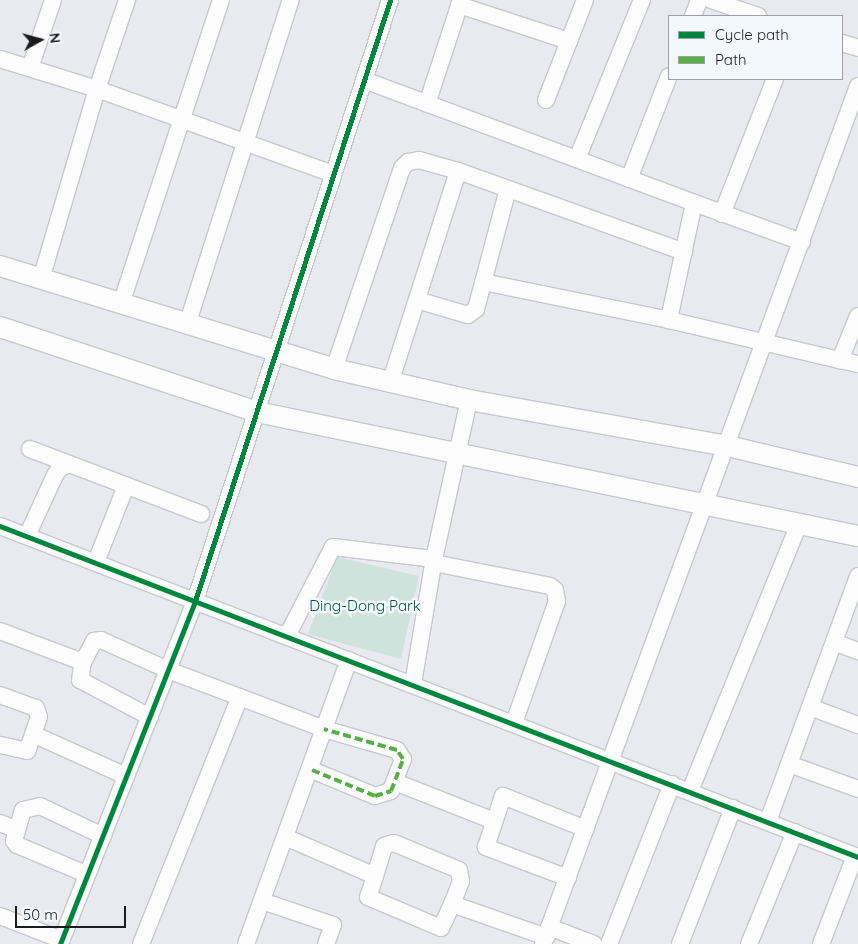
<!DOCTYPE html>
<style>
body{margin:0}
#map{position:relative;width:858px;height:944px;overflow:hidden;background:#e8eaf0;font-family:Quicksand,sans-serif}
div>[style]{position:absolute}
.green>*{inset:0;background:#cfe2dc}
.roads{filter:drop-shadow(1px 0 #c7c8cd) drop-shadow(-1px 0 #c7c8cd) drop-shadow(0 1px #c7c8cd) drop-shadow(0 -1px #c7c8cd)}
.minor>*{height:16px;margin:-8px;padding:0 8px;transform-origin:8px;border-radius:8px;background:#fcfcfd}
.tertiary>*{height:20px;margin:-10px;padding:0 10px;transform-origin:10px;border-radius:10px;background:#fcfcfd}
.quiet>*{height:4px;margin-top:-2px;transform-origin:0;background:repeating-linear-gradient(90deg,#55b145 0 8px,transparent 0 12px)}
.cycleway>*{height:5px;margin:-2.5px;padding:0 2.5px;transform-origin:2.5px;border-radius:2.5px;background:#00873e}
span{translate:-50% -50%;white-space:nowrap;text-align:center;line-height:1.15;-webkit-text-stroke:5px #f3f7fe;paint-order:stroke}
.park-label{font-size:15px;color:#06583e}
.legend{position:absolute;left:668px;top:15px;width:175px;height:65px;box-sizing:border-box;background:#f3f7fe;border:1px solid #9d9fa5;margin:0;padding:6px 9px;list-style:none;font-size:15px;color:#1b1c1f}
.legend li{display:flex;align-items:center;gap:10px;height:25px}
.legend b{width:25px;border:1px solid #9d9fa5}
.north{position:absolute;left:15px;top:15px;width:50px;height:50px;-webkit-text-stroke:4px #f3f7fe;paint-order:stroke;rotate:83deg;font-size:14px;font-weight:700;line-height:20px;text-align:center;color:#1b1c1f}
.north::after{content:'';display:block;margin:auto;width:18px;height:22px;background:#1b1c1f;clip-path:polygon(50% 0,100% 100%,50% 72%,0 100%)}
.scale{position:absolute;left:15px;top:906px;width:111px;height:22px;box-sizing:border-box;border:2px solid #1b1c1f;border-top:0;padding-left:6px;font-size:15px;line-height:18px;white-space:nowrap;color:#1b1c1f;-webkit-text-stroke:4px #f3f7fe;paint-order:stroke}
</style>
<div id="map">
<div class="green">
<i style="clip-path:polygon(337px 557px,419px 576px,401px 659px,308px 634px)"></i>
</div>
<div class="roads">
<div class="minor">
<i style="left:127px;top:0;width:94px;rotate:108.6deg"></i>
<i style="left:97px;top:89px;width:251px;rotate:19.8deg"></i>
<i style="left:711px;top:0;width:50px;rotate:18.8deg"></i>
<i style="left:459px;top:5px;width:116px;rotate:18.1deg"></i>
<i style="left:693px;top:16px;width:17px;rotate:-69deg"></i>
<i style="left:842px;top:43px;width:17px;rotate:17deg"></i>
<i style="left:0;top:59px;width:102px;rotate:17.2deg"></i>
<i style="left:97px;top:89px;width:198px;rotate:106.4deg"></i>
<i style="left:30px;top:68px;width:72px;rotate:-71.3deg"></i>
<i style="left:364px;top:80px;width:352px;rotate:20.4deg"></i>
<i style="left:546px;top:100px;width:107px;rotate:-68.7deg"></i>
<i style="left:427px;top:104px;width:109px;rotate:-71.9deg"></i>
<i style="left:577px;top:159px;width:172px;rotate:-67.8deg"></i>
<i style="left:629px;top:179px;width:110px;rotate:-68.8deg"></i>
<i style="left:722px;top:214px;width:145px;rotate:-68.6deg"></i>
<i style="left:802px;top:242px;width:115px;rotate:-160.1deg"></i>
<i style="left:694px;top:203px;width:120px;rotate:102.1deg"></i>
<i style="left:669px;top:320px;width:176px;rotate:13.2deg"></i>
<i style="left:483px;top:282px;width:190px;rotate:11.5deg"></i>
<i style="left:417px;top:300px;width:53px;rotate:16.4deg"></i>
<i style="left:468px;top:315px;width:10px;rotate:-37deg"></i>
<i style="left:476px;top:309px;width:124px;rotate:-75.1deg"></i>
<i style="left:121px;top:304px;width:320px;rotate:-71.8deg"></i>
<i style="left:858px;top:316px;width:48px;rotate:112.2deg"></i>
<i style="left:840px;top:360px;width:18px;rotate:13deg"></i>
<i style="left:187px;top:325px;width:341px;rotate:-72.3deg"></i>
<i style="left:334px;top:369px;width:212px;rotate:-71.3deg"></i>
<i style="left:402px;top:168px;width:8px;rotate:-45deg"></i>
<i style="left:408px;top:162px;width:11px;rotate:-10deg"></i>
<i style="left:419px;top:160px;width:41px;rotate:15.8deg"></i>
<i style="left:458px;top:171px;width:240px;rotate:19.7deg"></i>
<i style="left:391px;top:380px;width:219px;rotate:-72.2deg"></i>
<i style="left:30px;top:449px;width:183px;rotate:20.8deg"></i>
<i style="left:0;top:526px;width:920px;rotate:21.1deg"></i>
<i style="left:27px;top:536px;width:67px;rotate:-65.3deg"></i>
<i style="left:55px;top:475px;width:9px;rotate:-54deg"></i>
<i style="left:60px;top:468px;width:10px;rotate:-24deg"></i>
<i style="left:96px;top:562px;width:82px;rotate:-68.5deg"></i>
<i style="left:434px;top:563px;width:118px;rotate:11.2deg"></i>
<i style="left:550px;top:586px;width:6px;rotate:39deg"></i>
<i style="left:555px;top:590px;width:11px;rotate:80deg"></i>
<i style="left:557px;top:601px;width:129px;rotate:109.4deg"></i>
<i style="left:0;top:631px;width:89px;rotate:20.5deg"></i>
<i style="left:287px;top:636px;width:100px;rotate:-62.7deg"></i>
<i style="left:333px;top:547px;width:102px;rotate:6.8deg"></i>
<i style="left:834px;top:642px;width:26px;rotate:21deg"></i>
<i style="left:413px;top:684px;width:127px;rotate:-80.5deg"></i>
<i style="left:434px;top:559px;width:163px;rotate:-77.6deg"></i>
<i style="left:0;top:695px;width:38px;rotate:20deg"></i>
<i style="left:36px;top:708px;width:9px;rotate:72deg"></i>
<i style="left:39px;top:717px;width:36px;rotate:109deg"></i>
<i style="left:27px;top:751px;width:28px;rotate:-167deg"></i>
<i style="left:810px;top:707px;width:51px;rotate:20.6deg"></i>
<i style="left:150px;top:717px;width:79px;rotate:-152.1deg"></i>
<i style="left:80px;top:680px;width:18px;rotate:-81deg"></i>
<i style="left:83px;top:662px;width:24px;rotate:-62deg"></i>
<i style="left:94px;top:641px;width:7px;rotate:-8deg"></i>
<i style="left:101px;top:640px;width:73px;rotate:24.1deg"></i>
<i style="left:168px;top:670px;width:167px;rotate:20.7deg"></i>
<i style="left:324px;top:729px;width:76px;rotate:16deg"></i>
<i style="left:397px;top:750px;width:11px;rotate:56deg"></i>
<i style="left:403px;top:759px;width:34px;rotate:111deg"></i>
<i style="left:391px;top:791px;width:17px;rotate:163deg"></i>
<i style="left:375px;top:796px;width:68px;rotate:-157.6deg"></i>
<i style="left:35px;top:735px;width:100px;rotate:24.3deg"></i>
<i style="left:789px;top:764px;width:73px;rotate:19.9deg"></i>
<i style="left:395px;top:782px;width:106px;rotate:21.5deg"></i>
<i style="left:690px;top:791px;width:288px;rotate:-67.8deg"></i>
<i style="left:768px;top:821px;width:261px;rotate:-69.8deg"></i>
<i style="left:0;top:823px;width:18px;rotate:22deg"></i>
<i style="left:285px;top:837px;width:98px;rotate:23.4deg"></i>
<i style="left:375px;top:876px;width:22px;rotate:108deg"></i>
<i style="left:368px;top:897px;width:79px;rotate:23deg"></i>
<i style="left:441px;top:928px;width:26px;rotate:-65deg"></i>
<i style="left:452px;top:904px;width:100px;rotate:19.3deg"></i>
<i style="left:86px;top:874px;width:75px;rotate:-157.2deg"></i>
<i style="left:17px;top:845px;width:5px;rotate:-127deg"></i>
<i style="left:14px;top:841px;width:32px;rotate:-74deg"></i>
<i style="left:23px;top:810px;width:17px;rotate:-13deg"></i>
<i style="left:40px;top:806px;width:70px;rotate:25.5deg"></i>
<i style="left:375px;top:876px;width:31px;rotate:-73deg"></i>
<i style="left:384px;top:846px;width:10px;rotate:-17deg"></i>
<i style="left:394px;top:843px;width:70px;rotate:22.6deg"></i>
<i style="left:459px;top:870px;width:11px;rotate:80deg"></i>
<i style="left:461px;top:881px;width:25px;rotate:111deg"></i>
<i style="left:568px;top:878px;width:88px;rotate:-159.3deg"></i>
<i style="left:486px;top:847px;width:54px;rotate:-71.6deg"></i>
<i style="left:503px;top:796px;width:89px;rotate:21.7deg"></i>
<i style="left:262px;top:901px;width:75px;rotate:18.7deg"></i>
<i style="left:333px;top:925px;width:20px;rotate:110deg"></i>
<i style="left:0;top:916px;width:66px;rotate:21.2deg"></i>
<i style="left:549px;top:927px;width:48px;rotate:20.7deg"></i>
<i style="left:60px;top:944px;width:369px;rotate:-68.5deg"></i>
<i style="left:195px;top:601px;width:632px;rotate:-72.02deg"></i>
<i style="left:141px;top:944px;width:266px;rotate:-68.2deg"></i>
<i style="left:246px;top:944px;width:302px;rotate:-70.1deg"></i>
<i style="left:543px;top:944px;width:914px;rotate:-69.84deg"></i>
<i style="left:609px;top:944px;width:172px;rotate:-68.5deg"></i>
<i style="left:680px;top:944px;width:146px;rotate:-68.7deg"></i>
<i style="left:749px;top:944px;width:121px;rotate:-67.7deg"></i>
<i style="left:821px;top:944px;width:94px;rotate:-68.9deg"></i>
</div>
<div class="tertiary">
<i style="left:0;top:266px;width:350px;rotate:17.1deg"></i>
<i style="left:334px;top:369px;width:139px;rotate:12.9deg"></i>
<i style="left:469px;top:400px;width:263px;rotate:10.1deg"></i>
<i style="left:728px;top:446px;width:134px;rotate:13.4deg"></i>
<i style="left:0;top:327px;width:271px;rotate:18.3deg"></i>
<i style="left:257px;top:412px;width:614px;rotate:11.66deg"></i>
</div>
</div>
<div class="quiet">
<i style="left:312px;top:770px;width:68px;rotate:22.4deg"></i>
<i style="left:375px;top:796px;width:17px;rotate:-17deg"></i>
<i style="left:391px;top:791px;width:34px;rotate:-69deg"></i>
<i style="left:403px;top:759px;width:11px;rotate:-124deg"></i>
<i style="left:397px;top:750px;width:76px;rotate:-164deg"></i>
</div>
<div class="cycleway">
<i style="left:0;top:526px;width:920px;rotate:21.1deg"></i>
<i style="left:60px;top:944px;width:369px;rotate:-68.5deg"></i>
<i style="left:195px;top:601px;width:632px;rotate:-72.02deg"></i>
</div>
<div class="park-label">
<span style="left:365px;top:606px">Ding-Dong Park</span>
</div>
<ul class="legend">
<li><b style="height:6px;background:#00873e"></b>Cycle path</li>
<li><b style="height:6px;background:#55b145"></b>Path</li>
</ul>
<div class="north">N</div>
<div class="scale">50 m</div>
</div>
